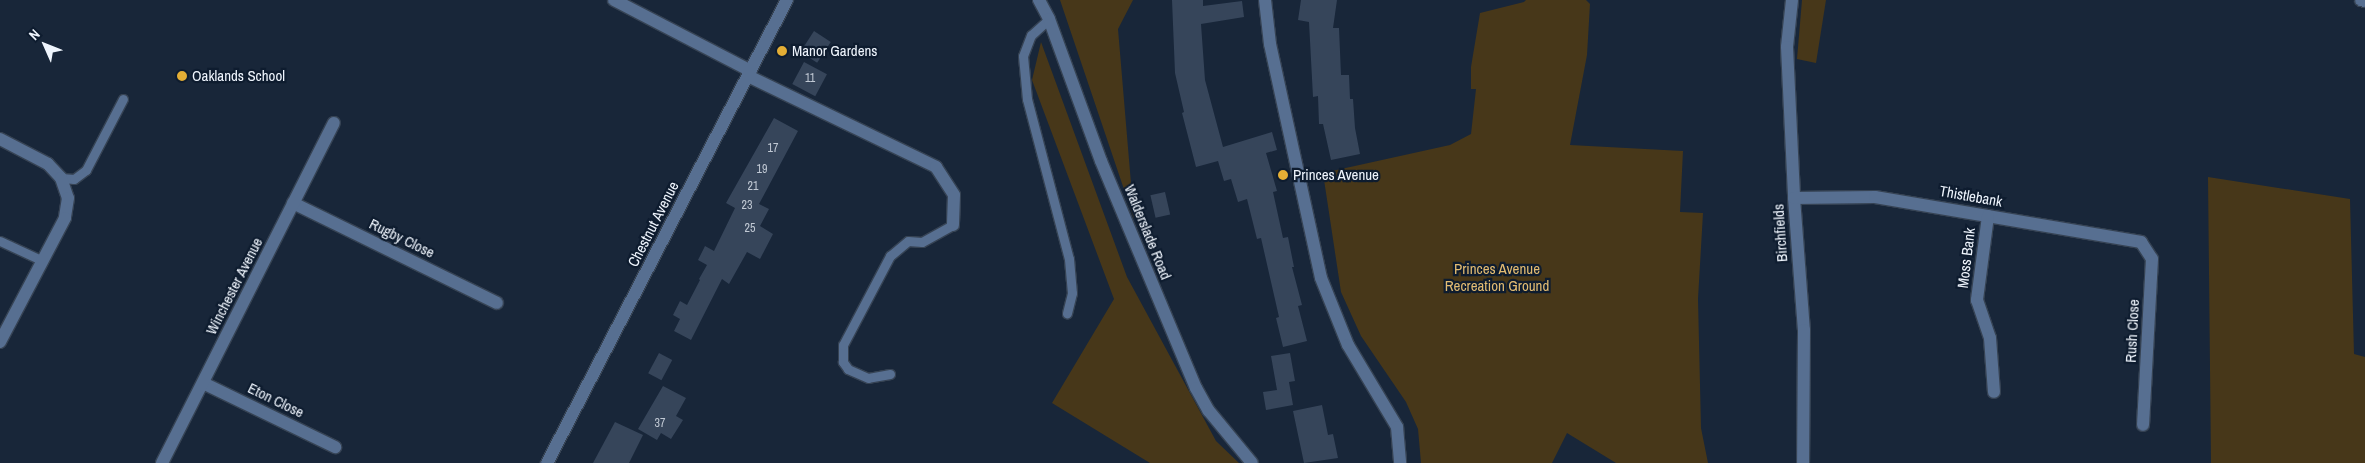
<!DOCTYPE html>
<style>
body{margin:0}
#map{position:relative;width:2365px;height:463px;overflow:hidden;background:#182639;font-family:"Archivo Narrow",sans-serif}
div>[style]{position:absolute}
.green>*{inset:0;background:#473719}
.building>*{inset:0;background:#36455a;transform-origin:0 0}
.roads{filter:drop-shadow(1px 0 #364354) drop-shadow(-1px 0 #364354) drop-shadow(0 1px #364354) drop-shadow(0 -1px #364354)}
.service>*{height:9px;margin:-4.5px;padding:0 4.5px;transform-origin:4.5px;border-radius:4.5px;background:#576f91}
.minor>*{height:12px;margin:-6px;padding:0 6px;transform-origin:6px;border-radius:6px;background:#576f91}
.tertiary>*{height:12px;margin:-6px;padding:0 6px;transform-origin:6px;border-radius:6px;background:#576f91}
.dots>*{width:14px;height:14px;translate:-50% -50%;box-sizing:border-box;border:2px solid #0e1c2f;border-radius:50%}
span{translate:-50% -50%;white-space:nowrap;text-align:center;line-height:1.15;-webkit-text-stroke:4.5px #0e1c2f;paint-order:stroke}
.number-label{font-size:12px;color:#c1c9d4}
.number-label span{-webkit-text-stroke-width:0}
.poi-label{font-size:15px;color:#eff5fd}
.left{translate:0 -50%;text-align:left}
.street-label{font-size:15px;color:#eff5fd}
.park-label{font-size:15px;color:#e3bc72}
.north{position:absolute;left:20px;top:20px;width:50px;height:50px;-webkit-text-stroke:4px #0e1c2f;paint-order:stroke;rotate:314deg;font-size:14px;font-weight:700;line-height:20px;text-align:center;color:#eff5fd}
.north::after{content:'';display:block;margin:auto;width:18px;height:22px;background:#eff5fd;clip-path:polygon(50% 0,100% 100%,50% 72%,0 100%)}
</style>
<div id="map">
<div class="green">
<i style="clip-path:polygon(1060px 0,1133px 0,1118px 29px,1134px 219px)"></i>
<i style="clip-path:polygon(1526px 0,1586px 0,1590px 4px,1587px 55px,1570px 145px,1683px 151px,1680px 212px,1703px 213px,1698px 299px,1701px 428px,1708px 463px,1616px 463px,1567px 433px,1552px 463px,1421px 463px,1418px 429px,1406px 402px,1361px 336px,1341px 292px,1323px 173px,1450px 145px,1471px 134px,1476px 89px,1471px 89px,1471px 67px,1480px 13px,1524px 2px)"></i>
<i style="clip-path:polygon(1802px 0,1826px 0,1816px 63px,1797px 59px)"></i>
<i style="clip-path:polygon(1041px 42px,1127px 277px,1216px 441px,1239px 463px,1150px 463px,1052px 403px,1114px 299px,1032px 80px)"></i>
<i style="clip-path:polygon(2208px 177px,2350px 199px,2354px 354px,2365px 357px,2365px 463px,2211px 463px)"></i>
</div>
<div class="building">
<i style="clip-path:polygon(1172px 0,1203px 0,1203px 6px,1242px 1px,1244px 17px,1201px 24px,1205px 80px,1223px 147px,1272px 132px,1277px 150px,1266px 153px,1277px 191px,1273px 192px,1283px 238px,1288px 237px,1294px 267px,1292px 267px,1302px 305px,1298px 306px,1307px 341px,1283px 347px,1276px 318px,1279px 317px,1261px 238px,1257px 239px,1247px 199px,1238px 202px,1231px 179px,1224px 181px,1218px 161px,1196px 167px,1182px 113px,1184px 112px,1175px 73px)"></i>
<i style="clip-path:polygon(1301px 0,1337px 0,1333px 28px,1339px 28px,1341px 75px,1349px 75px,1350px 99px,1353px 99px,1355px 128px,1360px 154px,1331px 160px,1323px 124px,1319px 124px,1318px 96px,1313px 97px,1309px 22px,1298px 20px)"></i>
<i style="left:814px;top:31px;width:20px;height:25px;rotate:33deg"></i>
<i style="left:804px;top:62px;width:26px;height:25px;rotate:28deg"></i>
<i style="clip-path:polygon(774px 118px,798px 131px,759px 204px,769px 209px,760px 226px,773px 234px,760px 259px,747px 252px,729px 284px,722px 279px,691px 340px,674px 331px,680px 319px,673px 315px,680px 301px,687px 305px,700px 280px,699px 279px,707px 265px,698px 260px,705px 246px,714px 251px,735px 208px,726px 203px)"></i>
<i style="left:1165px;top:192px;width:23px;height:15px;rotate:77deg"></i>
<i style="left:659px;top:353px;width:15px;height:23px;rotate:28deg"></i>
<i style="clip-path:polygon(1290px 353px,1295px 381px,1289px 382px,1293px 405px,1266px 410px,1263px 392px,1277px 390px,1271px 356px)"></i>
<i style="clip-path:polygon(663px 386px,686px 398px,676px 416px,683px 420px,671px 439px,661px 433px,657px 440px,638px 429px)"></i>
<i style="clip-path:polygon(1322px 405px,1328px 435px,1333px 434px,1338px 458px,1304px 463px,1293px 411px)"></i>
<i style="clip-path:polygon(615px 422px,643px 435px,629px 463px,593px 463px)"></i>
</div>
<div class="roads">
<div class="service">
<i style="left:1049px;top:19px;width:24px;rotate:138deg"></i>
<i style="left:1031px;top:35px;width:22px;rotate:111deg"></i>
<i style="left:1023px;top:56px;width:43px;rotate:84.7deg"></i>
<i style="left:1027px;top:99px;width:165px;rotate:75.3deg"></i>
<i style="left:1069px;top:259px;width:34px;rotate:85deg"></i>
<i style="left:1072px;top:293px;width:21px;rotate:104deg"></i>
<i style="left:61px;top:178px;width:13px;rotate:4deg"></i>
<i style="left:74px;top:179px;width:15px;rotate:-37deg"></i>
<i style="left:86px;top:170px;width:80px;rotate:-62.5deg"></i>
<i style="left:0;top:241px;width:47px;rotate:24.9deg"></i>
<i style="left:890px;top:374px;width:22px;rotate:170deg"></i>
<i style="left:868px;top:378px;width:22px;rotate:-156deg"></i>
<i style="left:848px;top:369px;width:9px;rotate:-126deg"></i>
<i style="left:843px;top:362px;width:17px;rotate:-90deg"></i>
<i style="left:843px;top:345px;width:101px;rotate:-62.2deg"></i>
<i style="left:890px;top:256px;width:23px;rotate:-40deg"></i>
<i style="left:908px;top:241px;width:14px;rotate:4deg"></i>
<i style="left:922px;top:242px;width:35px;rotate:-29deg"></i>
</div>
<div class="minor">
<i style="left:614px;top:0;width:154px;rotate:27.4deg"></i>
<i style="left:1792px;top:0;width:47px;rotate:96.1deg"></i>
<i style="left:1787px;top:47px;width:151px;rotate:87.3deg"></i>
<i style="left:1794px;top:198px;width:132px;rotate:85.7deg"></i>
<i style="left:1804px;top:330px;width:133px;rotate:90.4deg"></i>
<i style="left:748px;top:76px;width:209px;rotate:25.8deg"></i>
<i style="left:936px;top:167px;width:33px;rotate:57deg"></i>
<i style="left:954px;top:195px;width:30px;rotate:92deg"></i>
<i style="left:0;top:139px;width:54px;rotate:27.5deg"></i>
<i style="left:48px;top:164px;width:19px;rotate:47deg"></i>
<i style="left:61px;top:178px;width:21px;rotate:71deg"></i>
<i style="left:68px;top:198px;width:20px;rotate:99deg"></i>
<i style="left:65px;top:218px;width:140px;rotate:117.7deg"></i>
<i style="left:1794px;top:198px;width:81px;rotate:-0.7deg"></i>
<i style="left:1875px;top:197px;width:270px;rotate:9.6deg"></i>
<i style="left:2141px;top:242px;width:20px;rotate:57deg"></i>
<i style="left:2152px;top:259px;width:166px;rotate:93.1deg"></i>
<i style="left:293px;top:203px;width:227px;rotate:26.1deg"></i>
<i style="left:1988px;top:216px;width:85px;rotate:97.5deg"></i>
<i style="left:1977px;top:300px;width:40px;rotate:71.1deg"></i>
<i style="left:1990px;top:338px;width:54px;rotate:85.8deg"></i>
<i style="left:203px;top:383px;width:147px;rotate:25.9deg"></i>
<i style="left:162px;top:463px;width:381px;rotate:-63.2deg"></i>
<i style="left:547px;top:463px;width:522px;rotate:-62.6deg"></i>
</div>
<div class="tertiary">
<i style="left:1039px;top:0;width:21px;rotate:62deg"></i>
<i style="left:1049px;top:19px;width:151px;rotate:69.9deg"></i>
<i style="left:1101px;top:161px;width:246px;rotate:67.3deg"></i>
<i style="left:1196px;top:388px;width:26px;rotate:61deg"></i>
<i style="left:1209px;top:411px;width:67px;rotate:50.4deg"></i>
<i style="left:1265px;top:0;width:44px;rotate:83.5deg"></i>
<i style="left:1270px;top:44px;width:239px;rotate:77.7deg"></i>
<i style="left:1321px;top:278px;width:72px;rotate:68.1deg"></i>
<i style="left:1348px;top:345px;width:96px;rotate:59.1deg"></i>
<i style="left:1397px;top:427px;width:36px;rotate:85deg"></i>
<i style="left:2361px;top:0;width:4px;rotate:14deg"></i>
</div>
</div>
<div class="dots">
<i style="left:782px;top:51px;background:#e4ae35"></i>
<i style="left:182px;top:76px;background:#e4ae35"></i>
<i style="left:1283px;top:175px;background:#e4ae35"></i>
</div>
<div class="number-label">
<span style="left:810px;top:79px">11</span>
<span style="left:773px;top:149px">17</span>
<span style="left:762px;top:170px">19</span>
<span style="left:753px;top:187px">21</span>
<span style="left:747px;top:206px">23</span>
<span style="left:750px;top:229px">25</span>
<span style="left:660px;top:424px">37</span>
</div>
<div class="poi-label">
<span class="left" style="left:792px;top:51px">Manor Gardens</span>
<span class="left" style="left:192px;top:76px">Oaklands School</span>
<span class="left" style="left:1293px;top:175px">Princes Avenue</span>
</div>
<div class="street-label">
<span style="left:1971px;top:196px;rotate:10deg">Thistlebank</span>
<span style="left:653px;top:224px;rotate:-63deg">Chestnut Avenue</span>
<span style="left:1148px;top:232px;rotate:68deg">Walderslade Road</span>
<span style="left:1780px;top:233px;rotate:-94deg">Birchfields</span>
<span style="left:402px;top:238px;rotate:26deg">Rugby Close</span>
<span style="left:1966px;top:258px;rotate:-83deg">Moss Bank</span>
<span style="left:234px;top:286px;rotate:-63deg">Winchester Avenue</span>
<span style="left:2132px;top:331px;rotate:-87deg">Rush Close</span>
<span style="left:276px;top:400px;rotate:26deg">Eton Close</span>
</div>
<div class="park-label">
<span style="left:1497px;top:277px">Princes Avenue<br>Recreation Ground</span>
</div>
<div class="north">N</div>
</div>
